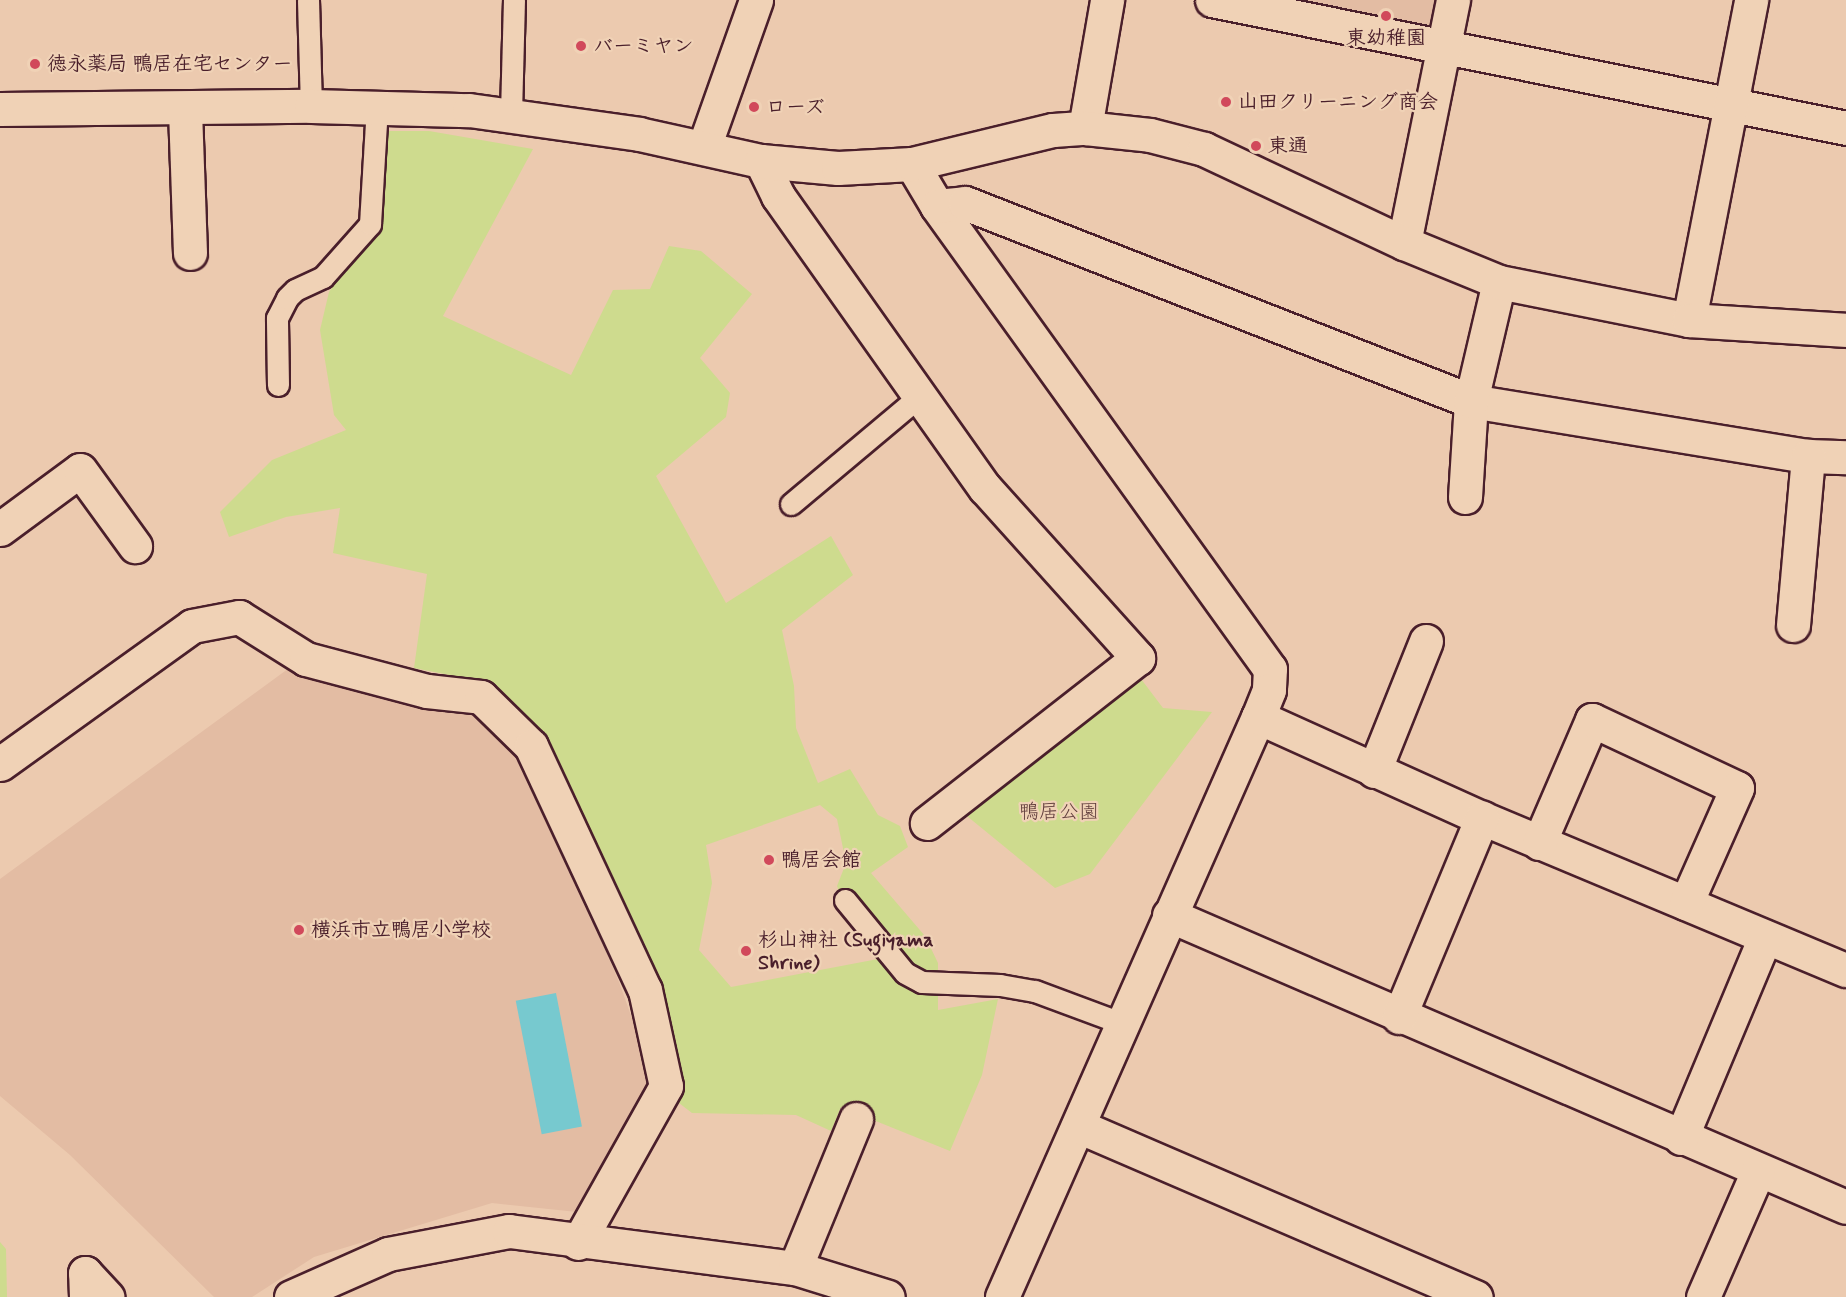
<!DOCTYPE html>
<meta charset="utf-8">
<style>
body{margin:0}
#map{position:relative;width:1846px;height:1297px;overflow:hidden;background:#eccaaf;font-family:Mynerve,"Klee One",sans-serif}
div>[style]{position:absolute}
.built>*{inset:0;background:#e3bca3}
.green>*{inset:0;background:#cedb8e}
.water>*{inset:0;background:#77c9cf;transform-origin:0 0}
.roads{filter:drop-shadow(2px 0 #4a1f2b) drop-shadow(-2px 0 #4a1f2b) drop-shadow(0 2px #4a1f2b) drop-shadow(0 -2px #4a1f2b)}
.service>*{height:21px;margin:-10.5px;padding:0 10.5px;transform-origin:10.5px;border-radius:10.5px;background:#f0d2b6}
.minor>*{height:33px;margin:-16.5px;padding:0 16.5px;transform-origin:16.5px;border-radius:16.5px;background:#f0d2b6}
.tertiary>*{height:33px;margin:-16.5px;padding:0 16.5px;transform-origin:16.5px;border-radius:16.5px;background:#f0d2b6}
.dots>*{width:16px;height:16px;translate:-50% -50%;box-sizing:border-box;border:3px solid #f0d2b6;border-radius:50%}
span{translate:-50% -50%;white-space:nowrap;text-align:center;line-height:1.15;-webkit-text-stroke:4.5px #f0d2b6;paint-order:stroke}
.poi-label{font-size:20px;color:#4a1f2b;font-weight:700}
.left{translate:0 -50%;text-align:left}
.park-label{font-size:20px;color:#5e3b3a}
</style>
<div id="map">
<div class="built">
<i style="clip-path:polygon(1262px 0,1439px 0,1427px 32px)"></i>
<i style="clip-path:polygon(296px 663px,484px 706px,521px 754px,619px 982px,654px 1080px,577px 1212px,492px 1203px,314px 1257px,252px 1297px,214px 1297px,70px 1155px,0 1096px,0 879px)"></i>
</div>
<div class="green">
<i style="clip-path:polygon(evenodd,384px 131px,429px 131px,533px 149px,443px 316px,571px 375px,613px 290px,650px 289px,669px 246px,701px 251px,752px 294px,700px 358px,730px 393px,726px 417px,656px 476px,726px 603px,831px 536px,853px 575px,782px 630px,794px 686px,796px 728px,818px 783px,850px 769px,878px 815px,900px 826px,908px 847px,871px 873px,925px 936px,938px 963px,938px 1010px,998px 999px,982px 1075px,950px 1151px,841px 1107px,831px 1131px,796px 1115px,692px 1113px,675px 1100px,536px 742px,485px 682px,414px 668px,427px 574px,333px 553px,340px 508px,286px 517px,229px 537px,220px 512px,272px 460px,346px 430px,334px 415px,320px 330px,329px 292px,376px 223px,384px 131px,820px 805px,837px 819px,846px 863px,837px 886px,849px 920px,878px 959px,731px 987px,699px 950px,712px 883px,706px 845px,820px 805px)"></i>
<i style="clip-path:polygon(1135px 671px,1163px 708px,1212px 712px,1090px 874px,1055px 888px,962px 812px)"></i>
<i style="clip-path:polygon(0 1242px,6px 1249px,7px 1297px,0 1297px)"></i>
</div>
<div class="water">
<i style="left:556px;top:993px;width:136px;height:41px;rotate:79deg"></i>
</div>
<div class="roads">
<div class="service">
<i style="left:308px;top:0;width:106px;rotate:88.4deg"></i>
<i style="left:511px;top:114px;width:114px;rotate:-88.5deg"></i>
<i style="left:278px;top:385px;width:67px;rotate:-90.9deg"></i>
<i style="left:277px;top:318px;width:22px;rotate:-63deg"></i>
<i style="left:287px;top:298px;width:11px;rotate:-45deg"></i>
<i style="left:295px;top:290px;width:31px;rotate:-25deg"></i>
<i style="left:323px;top:277px;width:71px;rotate:-48.4deg"></i>
<i style="left:370px;top:224px;width:117px;rotate:-86.6deg"></i>
<i style="left:791px;top:504px;width:170px;rotate:-40deg"></i>
<i style="left:845px;top:900px;width:94px;rotate:50.6deg"></i>
<i style="left:905px;top:973px;width:19px;rotate:28deg"></i>
<i style="left:922px;top:982px;width:78px;rotate:2.2deg"></i>
<i style="left:1000px;top:985px;width:36px;rotate:10deg"></i>
<i style="left:1035px;top:991px;width:92px;rotate:20.4deg"></i>
</div>
<div class="minor">
<i style="left:1212px;top:0;width:647px;rotate:11.41deg"></i>
<i style="left:185px;top:110px;width:143px;rotate:88deg"></i>
<i style="left:1085px;top:128px;width:130px;rotate:-80.2deg"></i>
<i style="left:704px;top:147px;width:156px;rotate:-70.5deg"></i>
<i style="left:761px;top:161px;width:39px;rotate:64deg"></i>
<i style="left:778px;top:196px;width:358px;rotate:54.7deg"></i>
<i style="left:985px;top:488px;width:229px;rotate:48deg"></i>
<i style="left:1138px;top:658px;width:268px;rotate:142deg"></i>
<i style="left:912px;top:164px;width:49px;rotate:59.2deg"></i>
<i style="left:937px;top:206px;width:570px;rotate:54.28deg"></i>
<i style="left:1270px;top:669px;width:21px;rotate:93deg"></i>
<i style="left:1269px;top:690px;width:29px;rotate:112deg"></i>
<i style="left:1258px;top:717px;width:634px;rotate:113.82deg"></i>
<i style="left:937px;top:206px;width:28px;rotate:-6deg"></i>
<i style="left:965px;top:203px;width:543px;rotate:21.37deg"></i>
<i style="left:1471px;top:401px;width:341px;rotate:9.3deg"></i>
<i style="left:1808px;top:456px;width:38px;rotate:2deg"></i>
<i style="left:1404px;top:243px;width:248px;rotate:-78.6deg"></i>
<i style="left:1689px;top:320px;width:326px;rotate:-79deg"></i>
<i style="left:1465px;top:497px;width:96px;rotate:-86.4deg"></i>
<i style="left:1471px;top:401px;width:122px;rotate:-76.8deg"></i>
<i style="left:0;top:529px;width:99px;rotate:-36.4deg"></i>
<i style="left:80px;top:470px;width:94px;rotate:54.1deg"></i>
<i style="left:1793px;top:625px;width:170px;rotate:-84.9deg"></i>
<i style="left:1258px;top:717px;width:246px;rotate:24.3deg"></i>
<i style="left:1482px;top:818px;width:394px;rotate:22.7deg"></i>
<i style="left:0;top:764px;width:236px;rotate:-35.7deg"></i>
<i style="left:192px;top:626px;width:48px;rotate:-10.8deg"></i>
<i style="left:239px;top:617px;width:79px;rotate:32.1deg"></i>
<i style="left:306px;top:659px;width:125px;rotate:14.8deg"></i>
<i style="left:427px;top:691px;width:54px;rotate:6.3deg"></i>
<i style="left:481px;top:697px;width:70px;rotate:44.4deg"></i>
<i style="left:531px;top:746px;width:269px;rotate:65deg"></i>
<i style="left:645px;top:990px;width:98px;rotate:77.7deg"></i>
<i style="left:666px;top:1086px;width:180px;rotate:119.3deg"></i>
<i style="left:1374px;top:771px;width:140px;rotate:-68.2deg"></i>
<i style="left:1539px;top:843px;width:134px;rotate:-66.7deg"></i>
<i style="left:1592px;top:720px;width:160px;rotate:25.1deg"></i>
<i style="left:1737px;top:788px;width:126px;rotate:113.9deg"></i>
<i style="left:1169px;top:915px;width:737px;rotate:23.33deg"></i>
<i style="left:1399px;top:1017px;width:216px;rotate:-67.4deg"></i>
<i style="left:1078px;top:1126px;width:433px;rotate:23.3deg"></i>
<i style="left:1681px;top:1138px;width:218px;rotate:-67.3deg"></i>
<i style="left:795px;top:1268px;width:161px;rotate:-67.7deg"></i>
<i style="left:86px;top:1297px;width:24px;rotate:-92deg"></i>
<i style="left:85px;top:1273px;width:33px;rotate:47deg"></i>
<i style="left:291px;top:1297px;width:106px;rotate:-23.9deg"></i>
<i style="left:388px;top:1254px;width:123px;rotate:-10.8deg"></i>
<i style="left:509px;top:1231px;width:288px;rotate:7.4deg"></i>
<i style="left:795px;top:1268px;width:97px;rotate:17.3deg"></i>
<i style="left:1703px;top:1297px;width:137px;rotate:-66.4deg"></i>
</div>
<div class="tertiary">
<i style="left:0;top:109px;width:311px;rotate:-0.6deg"></i>
<i style="left:311px;top:106px;width:158px;rotate:1.5deg"></i>
<i style="left:469px;top:110px;width:172px;rotate:8deg"></i>
<i style="left:639px;top:134px;width:125px;rotate:12.5deg"></i>
<i style="left:761px;top:161px;width:77px;rotate:5.2deg"></i>
<i style="left:838px;top:168px;width:74px;rotate:-3.1deg"></i>
<i style="left:912px;top:164px;width:145px;rotate:-13.6deg"></i>
<i style="left:1053px;top:130px;width:32px;rotate:-4deg"></i>
<i style="left:1085px;top:128px;width:65px;rotate:6.1deg"></i>
<i style="left:1150px;top:135px;width:56px;rotate:14.5deg"></i>
<i style="left:1204px;top:149px;width:221px;rotate:25.2deg"></i>
<i style="left:1404px;top:243px;width:103px;rotate:22.3deg"></i>
<i style="left:1499px;top:282px;width:194px;rotate:11.3deg"></i>
<i style="left:1689px;top:320px;width:157px;rotate:3.6deg"></i>
</div>
</div>
<div class="dots">
<i style="left:1386px;top:16px;background:#d1495b"></i>
<i style="left:581px;top:46px;background:#d1495b"></i>
<i style="left:35px;top:64px;background:#d1495b"></i>
<i style="left:1226px;top:102px;background:#d1495b"></i>
<i style="left:754px;top:107px;background:#d1495b"></i>
<i style="left:1256px;top:146px;background:#d1495b"></i>
<i style="left:769px;top:860px;background:#d1495b"></i>
<i style="left:299px;top:930px;background:#d1495b"></i>
<i style="left:746px;top:951px;background:#d1495b"></i>
</div>
<div class="poi-label">
<span style="left:1386px;top:38px">東幼稚園</span>
<span class="left" style="left:593px;top:46px">バーミヤン</span>
<span class="left" style="left:47px;top:64px">徳永薬局 鴨居在宅センター</span>
<span class="left" style="left:1238px;top:102px">山田クリーニング商会</span>
<span class="left" style="left:766px;top:107px">ローズ</span>
<span class="left" style="left:1268px;top:146px">東通</span>
<span class="left" style="left:781px;top:860px">鴨居会館</span>
<span class="left" style="left:311px;top:930px">横浜市立鴨居小学校</span>
<span class="left" style="left:758px;top:952px">杉山神社 (Sugiyama<br>Shrine)</span>
</div>
<div class="park-label">
<span style="left:1059px;top:812px">鴨居公園</span>
</div>
</div>
